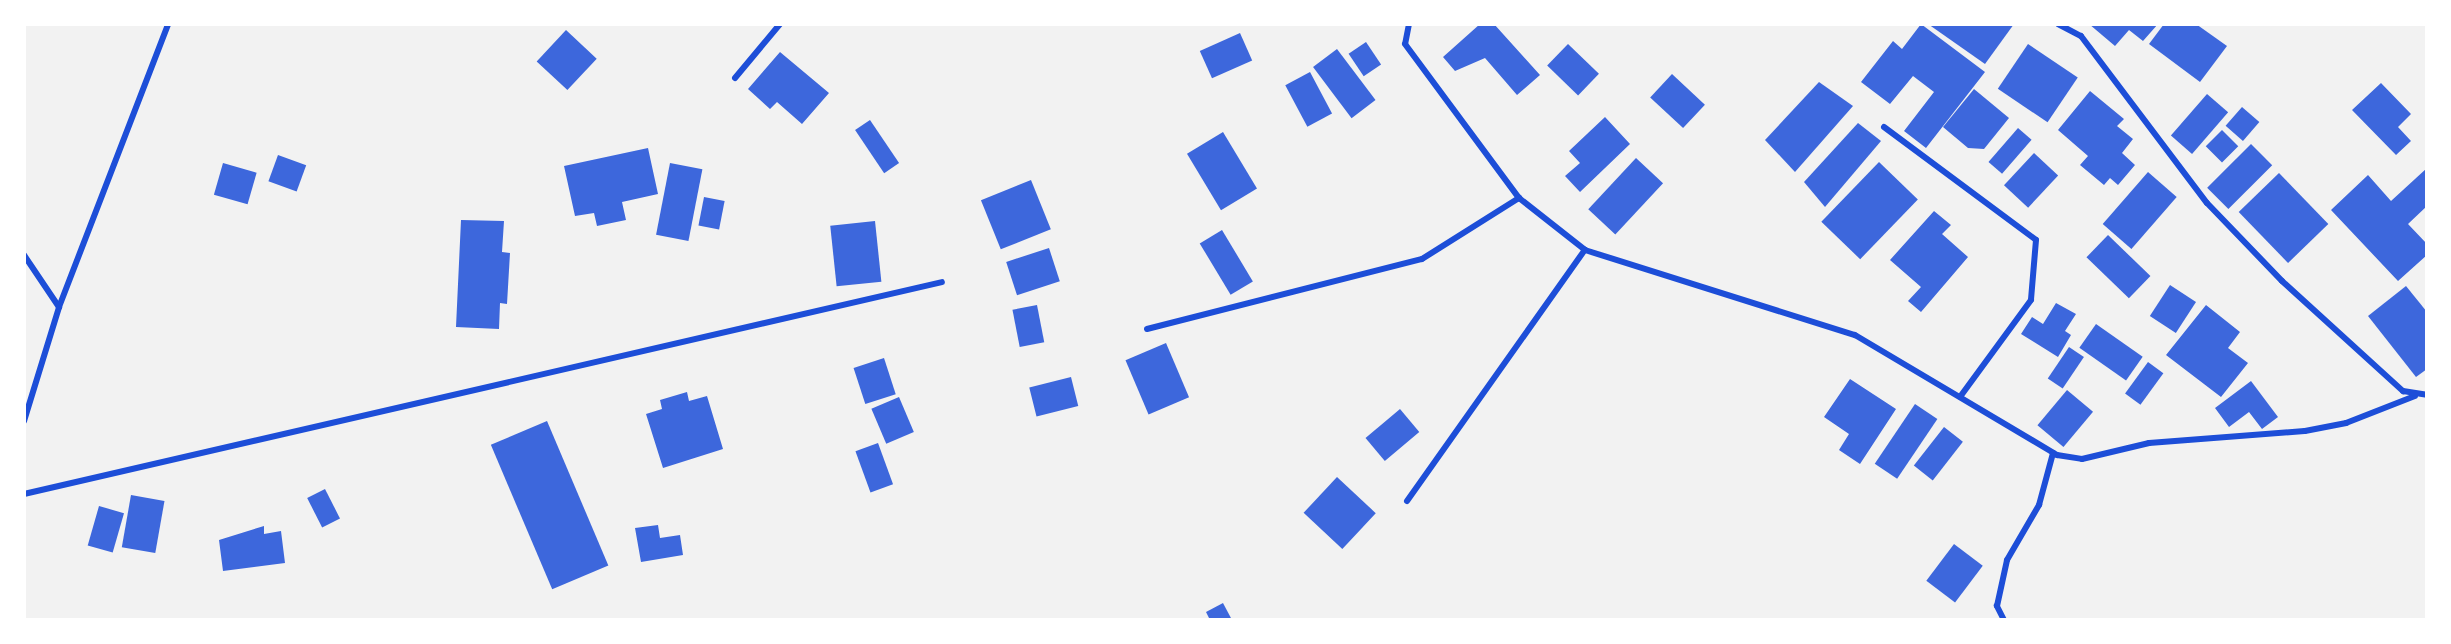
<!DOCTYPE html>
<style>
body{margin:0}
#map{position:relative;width:2451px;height:644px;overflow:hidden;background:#f2f2f2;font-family:Karla,sans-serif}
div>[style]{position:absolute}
.building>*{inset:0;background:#3d67dc;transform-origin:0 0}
.minor>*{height:6px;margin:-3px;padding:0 3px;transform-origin:3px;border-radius:3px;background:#1d4ed8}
span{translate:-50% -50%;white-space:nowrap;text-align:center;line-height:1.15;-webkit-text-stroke:4.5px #fff;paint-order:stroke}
.frame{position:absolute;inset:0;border:26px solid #fff;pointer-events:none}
</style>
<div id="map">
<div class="building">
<i style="clip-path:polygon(1480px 24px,1494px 24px,1540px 75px,1517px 95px,1485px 58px,1455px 71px,1443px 57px)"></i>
<i style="clip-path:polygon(1921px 24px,1985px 72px,1926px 148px,1904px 131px,1934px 92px,1913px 76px,1890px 104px,1861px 82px,1893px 41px,1902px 49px)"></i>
<i style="clip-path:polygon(1928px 24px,2014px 24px,1985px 64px)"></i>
<i style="clip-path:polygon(2089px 24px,2158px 24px,2143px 41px,2129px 30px,2115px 46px)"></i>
<i style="clip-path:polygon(2164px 24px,2196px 24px,2227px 46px,2200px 82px,2149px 44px)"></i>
<i style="left:566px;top:30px;width:42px;height:43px;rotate:43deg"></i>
<i style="left:1240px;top:33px;width:30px;height:44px;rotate:66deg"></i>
<i style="left:1366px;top:42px;width:27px;height:21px;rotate:56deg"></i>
<i style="left:1568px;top:44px;width:43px;height:30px;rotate:44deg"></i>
<i style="left:2028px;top:44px;width:60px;height:54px;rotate:34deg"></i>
<i style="left:1337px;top:49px;width:64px;height:30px;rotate:53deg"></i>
<i style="clip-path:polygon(780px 52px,829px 93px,802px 124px,777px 102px,770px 109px,748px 89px)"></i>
<i style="left:1310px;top:72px;width:47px;height:28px;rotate:62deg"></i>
<i style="left:1672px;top:74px;width:45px;height:32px;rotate:43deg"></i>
<i style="clip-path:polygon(1819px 82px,1853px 106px,1795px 172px,1765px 140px)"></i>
<i style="clip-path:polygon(2381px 83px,2411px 114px,2398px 127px,2411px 141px,2396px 155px,2352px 110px)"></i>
<i style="clip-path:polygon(1974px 89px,2009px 118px,1984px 149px,1968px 148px,1943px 127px)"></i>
<i style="clip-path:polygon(2090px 91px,2124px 119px,2117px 126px,2133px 139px,2122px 153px,2135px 165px,2118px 185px,2110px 178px,2104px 185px,2080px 165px,2088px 156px,2058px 130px)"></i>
<i style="left:2207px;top:94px;width:28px;height:55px;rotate:41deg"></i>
<i style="left:2242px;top:107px;width:23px;height:25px;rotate:41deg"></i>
<i style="clip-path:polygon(1605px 117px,1630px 144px,1580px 192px,1565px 176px,1580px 163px,1569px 151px)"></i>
<i style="left:870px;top:120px;width:52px;height:18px;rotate:56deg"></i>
<i style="clip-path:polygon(1858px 123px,1881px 141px,1825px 207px,1804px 182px)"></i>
<i style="left:2018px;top:128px;width:18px;height:45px;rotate:41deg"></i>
<i style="left:2222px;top:130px;width:23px;height:23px;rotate:45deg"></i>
<i style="left:1223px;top:132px;width:66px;height:42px;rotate:59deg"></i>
<i style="left:2251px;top:144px;width:30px;height:62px;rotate:45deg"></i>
<i style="clip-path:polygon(648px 148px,658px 194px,622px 202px,626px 220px,597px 226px,594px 213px,575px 216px,564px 166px)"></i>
<i style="left:2034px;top:153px;width:33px;height:44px;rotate:43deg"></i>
<i style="left:278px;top:155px;width:30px;height:28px;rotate:20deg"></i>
<i style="left:1636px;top:158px;width:37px;height:70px;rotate:43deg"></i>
<i style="left:1879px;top:162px;width:54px;height:83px;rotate:44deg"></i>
<i style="left:223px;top:163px;width:35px;height:33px;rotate:16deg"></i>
<i style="left:670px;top:163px;width:33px;height:73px;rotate:11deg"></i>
<i style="clip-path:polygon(2427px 168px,2427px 206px,2408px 224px,2427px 244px,2427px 255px,2398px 281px,2331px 210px,2368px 175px,2391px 201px)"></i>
<i style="left:2148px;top:172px;width:38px;height:69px;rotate:41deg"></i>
<i style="left:2279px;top:173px;width:71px;height:56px;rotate:46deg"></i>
<i style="left:1031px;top:180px;width:53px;height:54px;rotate:68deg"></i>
<i style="left:704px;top:197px;width:21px;height:29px;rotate:11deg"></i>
<i style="clip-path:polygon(1934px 211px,1951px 225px,1942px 234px,1968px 257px,1921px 312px,1908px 301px,1921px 287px,1890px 260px)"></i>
<i style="clip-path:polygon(461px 220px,504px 221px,502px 252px,510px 253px,507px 304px,500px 303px,499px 329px,456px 327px)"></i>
<i style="left:875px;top:221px;width:61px;height:45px;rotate:84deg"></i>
<i style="left:1222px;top:230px;width:60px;height:26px;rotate:59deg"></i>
<i style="left:2108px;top:235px;width:59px;height:31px;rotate:44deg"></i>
<i style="left:1049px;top:248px;width:35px;height:45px;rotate:72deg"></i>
<i style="left:2170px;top:285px;width:31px;height:37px;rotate:33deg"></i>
<i style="clip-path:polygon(2406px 286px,2427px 312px,2427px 369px,2416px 377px,2368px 316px)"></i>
<i style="clip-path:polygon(2056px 303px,2076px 314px,2065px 331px,2071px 335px,2058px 357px,2021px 334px,2032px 317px,2043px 324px)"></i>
<i style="left:1037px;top:305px;width:38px;height:25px;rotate:79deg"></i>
<i style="clip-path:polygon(2206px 305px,2240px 332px,2228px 348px,2248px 363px,2221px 397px,2166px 355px)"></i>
<i style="left:2096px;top:324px;width:57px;height:29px;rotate:35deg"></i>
<i style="left:1166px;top:343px;width:59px;height:44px;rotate:67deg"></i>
<i style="left:2069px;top:347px;width:18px;height:38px;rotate:34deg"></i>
<i style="left:884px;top:358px;width:38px;height:32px;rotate:72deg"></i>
<i style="left:2148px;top:362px;width:19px;height:39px;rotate:36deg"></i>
<i style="left:1071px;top:377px;width:30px;height:43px;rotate:76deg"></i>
<i style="clip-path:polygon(1850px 379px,1896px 409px,1860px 464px,1839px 450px,1849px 434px,1824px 417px)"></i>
<i style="clip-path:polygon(2251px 381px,2278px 417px,2262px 429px,2249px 412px,2229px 427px,2215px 408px)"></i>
<i style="left:2067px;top:390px;width:34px;height:46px;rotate:40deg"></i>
<i style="clip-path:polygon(687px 392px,689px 401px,707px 396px,723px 449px,663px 468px,646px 414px,662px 409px,660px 400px)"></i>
<i style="left:899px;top:397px;width:38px;height:30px;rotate:67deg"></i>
<i style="left:1915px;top:404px;width:27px;height:72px;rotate:34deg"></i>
<i style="left:1400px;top:409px;width:30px;height:45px;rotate:50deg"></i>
<i style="left:547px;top:421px;width:157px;height:61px;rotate:67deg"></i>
<i style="left:1944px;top:427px;width:24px;height:49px;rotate:38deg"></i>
<i style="left:878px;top:443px;width:44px;height:24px;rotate:70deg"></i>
<i style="left:1337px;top:477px;width:53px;height:49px;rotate:43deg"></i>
<i style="left:325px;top:489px;width:33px;height:20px;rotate:63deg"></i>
<i style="left:131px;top:495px;width:34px;height:53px;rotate:10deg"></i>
<i style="left:99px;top:506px;width:26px;height:41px;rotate:16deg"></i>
<i style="clip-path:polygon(658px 525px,660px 538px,680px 535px,683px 555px,641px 562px,635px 528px)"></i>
<i style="clip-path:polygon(264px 526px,264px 534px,281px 531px,285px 563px,223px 571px,219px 540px)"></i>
<i style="left:1954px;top:544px;width:36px;height:46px;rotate:37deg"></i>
<i style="clip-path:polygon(1223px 603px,1232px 620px,1210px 620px,1206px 612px)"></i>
</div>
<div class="minor">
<i style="left:1409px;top:24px;width:20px;rotate:101deg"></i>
<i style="left:1405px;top:44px;width:192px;rotate:53.5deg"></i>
<i style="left:1519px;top:198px;width:84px;rotate:38.2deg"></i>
<i style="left:1585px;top:250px;width:283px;rotate:17.5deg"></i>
<i style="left:1855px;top:335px;width:235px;rotate:30.7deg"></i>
<i style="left:2057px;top:455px;width:25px;rotate:9deg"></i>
<i style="left:2082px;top:459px;width:69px;rotate:-13.4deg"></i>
<i style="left:2149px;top:443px;width:156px;rotate:-4.4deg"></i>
<i style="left:2305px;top:431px;width:42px;rotate:-11deg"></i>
<i style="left:2346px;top:423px;width:74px;rotate:-21.4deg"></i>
<i style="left:2058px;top:24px;width:26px;rotate:28deg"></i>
<i style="left:2081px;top:36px;width:209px;rotate:53deg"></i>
<i style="left:2207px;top:203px;width:108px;rotate:46.1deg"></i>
<i style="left:2282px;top:281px;width:164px;rotate:42.3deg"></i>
<i style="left:2403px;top:391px;width:24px;rotate:9deg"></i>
<i style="left:735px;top:78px;width:70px;rotate:-50.2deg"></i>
<i style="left:1884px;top:127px;width:189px;rotate:36.6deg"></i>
<i style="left:2036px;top:240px;width:60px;rotate:94.8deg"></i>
<i style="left:2031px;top:300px;width:120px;rotate:126.2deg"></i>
<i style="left:24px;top:255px;width:63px;rotate:56.1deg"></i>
<i style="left:1147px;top:329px;width:284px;rotate:-14.3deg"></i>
<i style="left:1422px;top:259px;width:115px;rotate:-32.2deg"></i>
<i style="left:24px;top:421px;width:119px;rotate:-72.9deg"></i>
<i style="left:59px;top:307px;width:303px;rotate:-68.9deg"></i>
<i style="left:24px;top:494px;width:942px;rotate:-13deg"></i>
<i style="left:1407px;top:501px;width:308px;rotate:-54.7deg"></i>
<i style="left:2004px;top:620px;width:16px;rotate:-117deg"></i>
<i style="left:1997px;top:606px;width:47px;rotate:-77.7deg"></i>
<i style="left:2007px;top:560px;width:64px;rotate:-59.8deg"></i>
<i style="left:2039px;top:505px;width:54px;rotate:-74.9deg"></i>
</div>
<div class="frame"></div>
</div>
